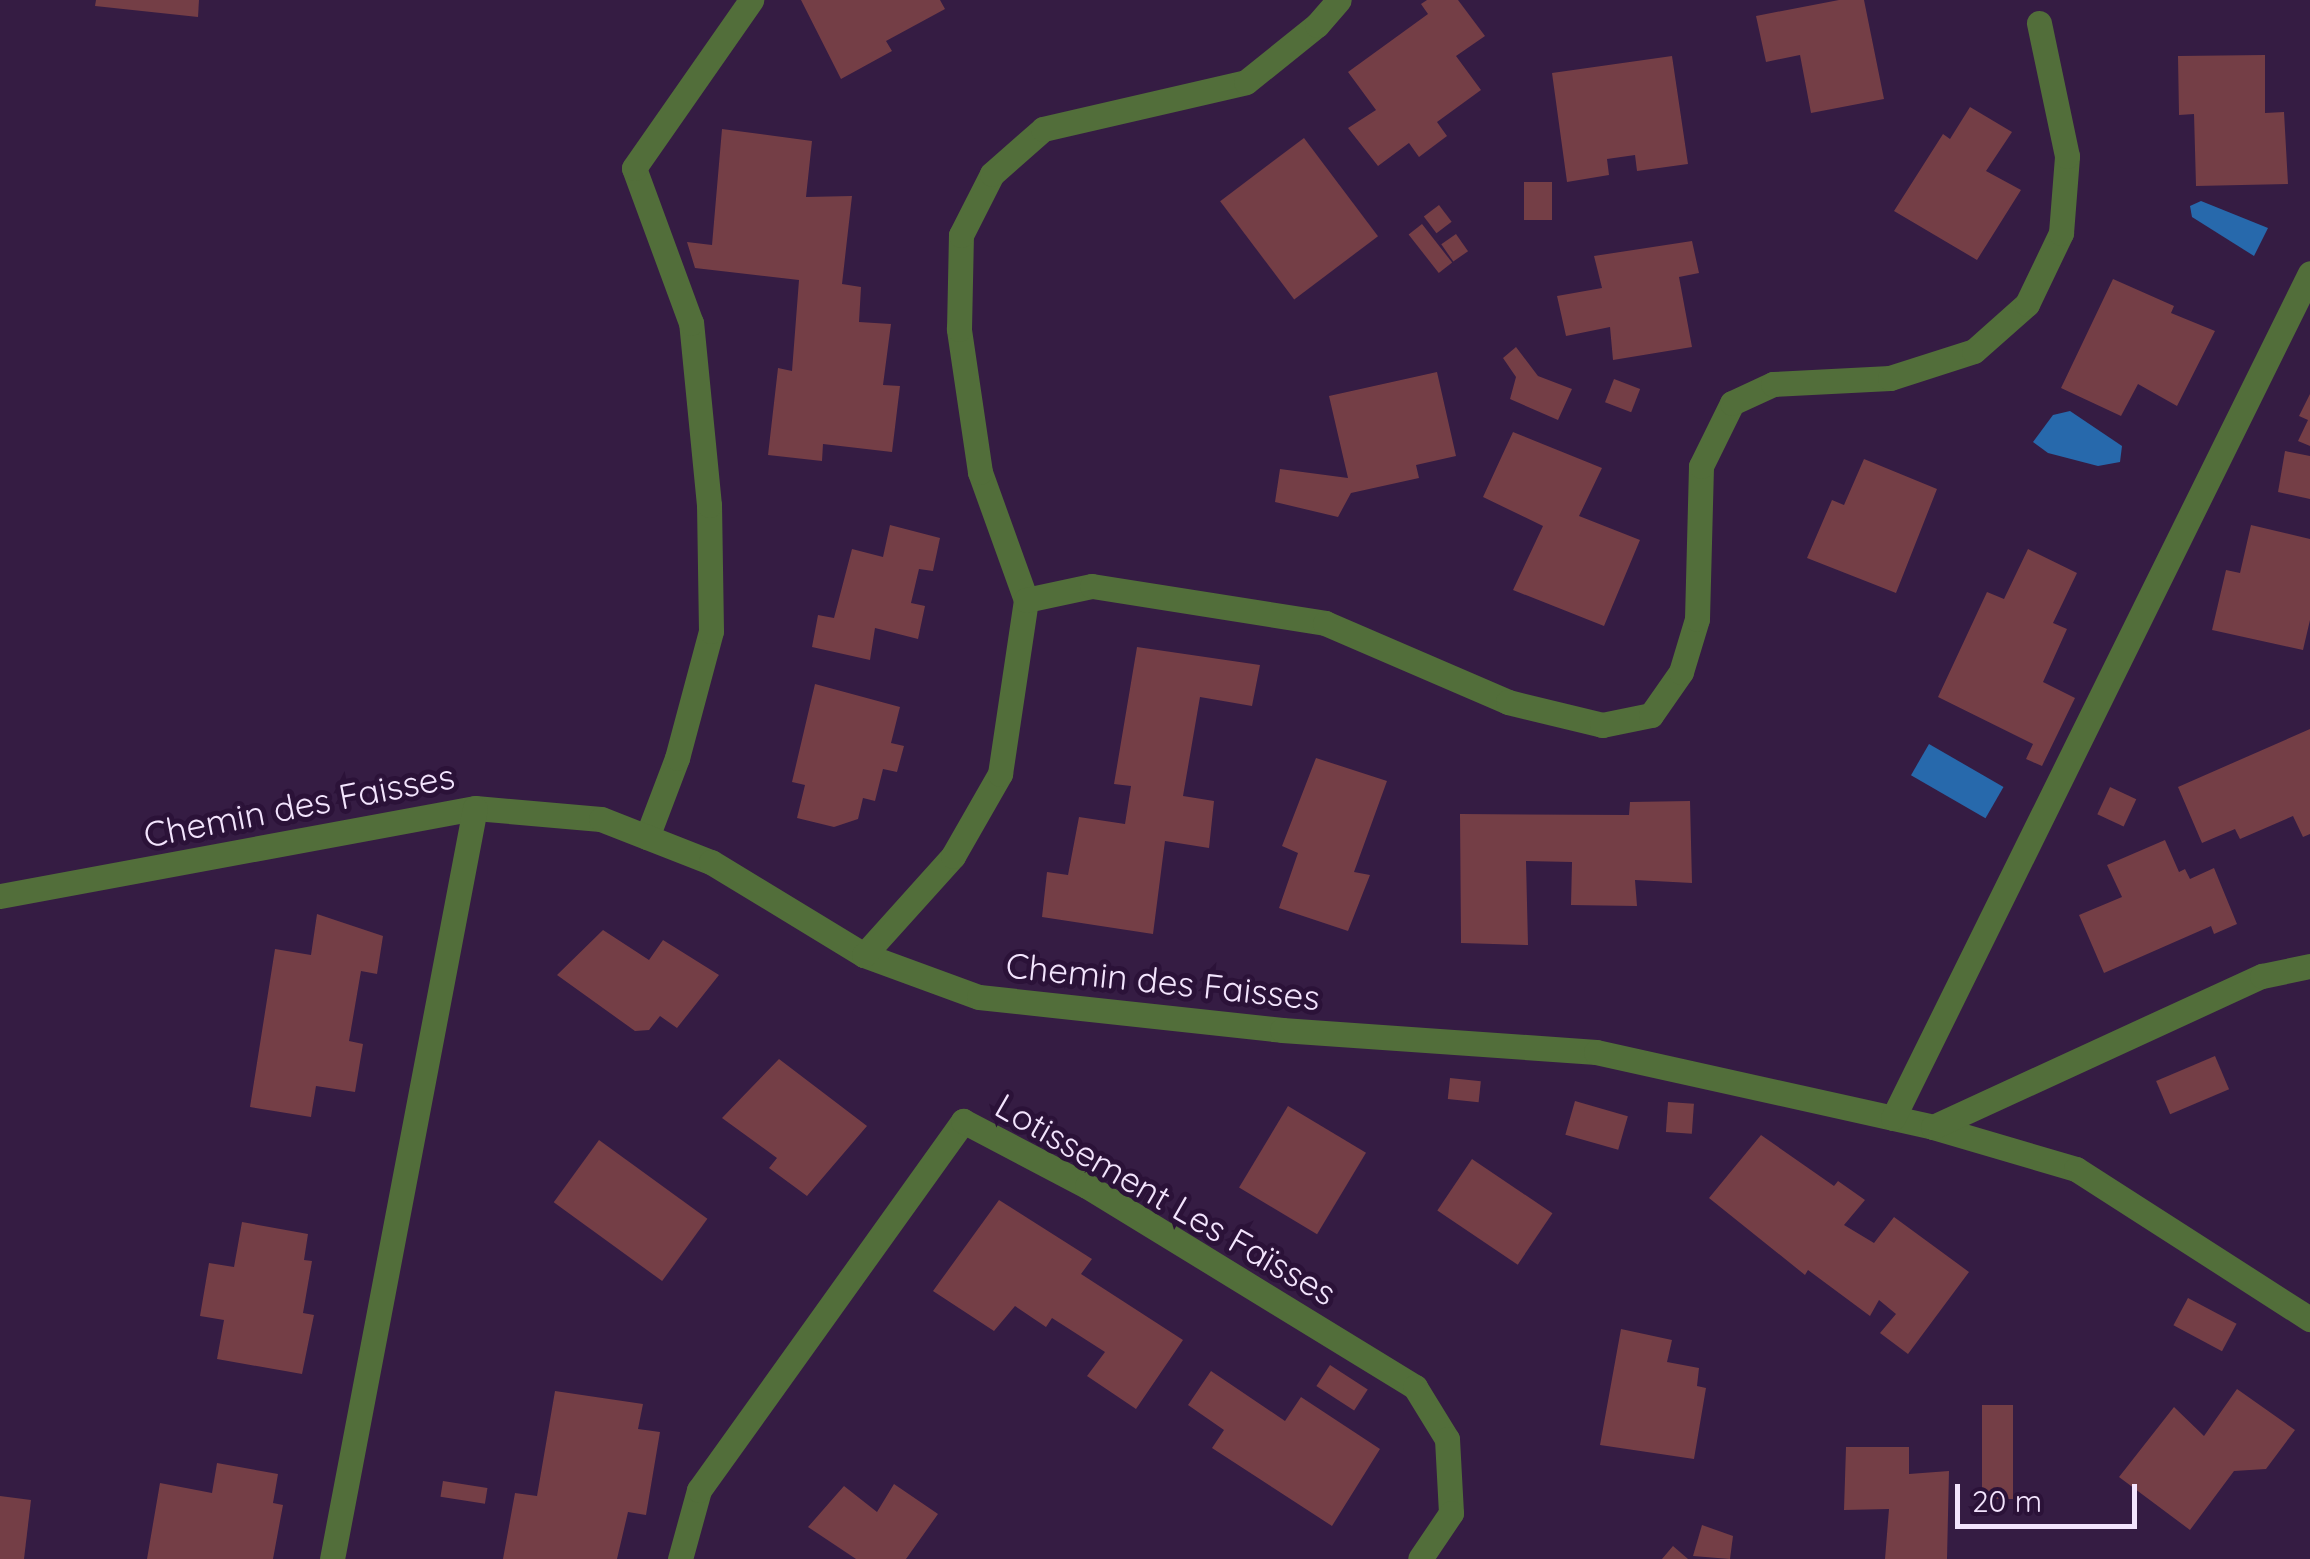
<!DOCTYPE html>
<meta charset="utf-8">
<style>
body{margin:0}
#map{position:relative;width:2310px;height:1559px;overflow:hidden;background:#351c43;font-family:Quicksand,sans-serif}
div>[style]{position:absolute}
.water>*{inset:0;background:#2769ac;transform-origin:0 0}
.building>*{inset:0;background:#743e46;transform-origin:0 0}
.minor>*{height:25px;margin:-12.5px;padding:0 12.5px;transform-origin:12.5px;border-radius:12.5px;background:#526e3a}
span{translate:-50% -50%;white-space:nowrap;text-align:center;line-height:1.15;-webkit-text-stroke:10px #2b1238;paint-order:stroke}
.street-label{font-size:35px;color:#f3e4fd}
.scale{position:absolute;left:1955px;top:1484px;width:182px;height:45px;box-sizing:border-box;border:5px solid #f3e4fd;border-top:0;padding-left:12px;font-size:30px;line-height:35px;white-space:nowrap;color:#f3e4fd;-webkit-text-stroke:8px #2b1238;paint-order:stroke}
</style>
<div id="map">
<div class="water">
<i style="clip-path:polygon(2201px 201px,2268px 228px,2254px 256px,2192px 217px,2190px 206px)"></i>
<i style="clip-path:polygon(2070px 411px,2122px 446px,2120px 462px,2098px 466px,2048px 453px,2033px 442px,2053px 415px)"></i>
<i style="left:1929px;top:744px;width:86px;height:36px;rotate:30deg"></i>
</div>
<div class="building">
<i style="clip-path:polygon(96px 0,199px 0,198px 17px,95px 6px)"></i>
<i style="clip-path:polygon(801px 0,940px 0,945px 9px,886px 41px,892px 51px,841px 79px)"></i>
<i style="clip-path:polygon(1427px 0,1458px 0,1485px 36px,1456px 56px,1481px 90px,1437px 122px,1447px 136px,1419px 157px,1409px 143px,1378px 166px,1348px 128px,1376px 110px,1348px 72px,1428px 14px,1421px 4px)"></i>
<i style="clip-path:polygon(1839px 0,1864px 0,1884px 99px,1811px 113px,1800px 55px,1766px 62px,1756px 16px)"></i>
<i style="clip-path:polygon(2265px 55px,2265px 113px,2284px 112px,2288px 184px,2196px 186px,2194px 114px,2179px 115px,2178px 56px)"></i>
<i style="clip-path:polygon(1672px 56px,1688px 164px,1637px 171px,1635px 155px,1607px 159px,1609px 175px,1567px 182px,1552px 73px)"></i>
<i style="clip-path:polygon(1970px 107px,2012px 132px,1986px 171px,2021px 190px,1977px 260px,1894px 211px,1943px 134px,1950px 139px)"></i>
<i style="clip-path:polygon(722px 129px,812px 141px,806px 197px,852px 196px,842px 284px,861px 287px,859px 322px,891px 324px,883px 385px,900px 386px,892px 452px,823px 444px,822px 461px,768px 455px,778px 368px,792px 371px,799px 280px,695px 268px,687px 242px,712px 245px)"></i>
<i style="left:1304px;top:138px;width:123px;height:105px;rotate:53deg"></i>
<i style="left:1524px;top:182px;width:28px;height:38px"></i>
<i style="left:1439px;top:205px;width:21px;height:19px;rotate:53deg"></i>
<i style="left:1422px;top:224px;width:49px;height:17px;rotate:52deg"></i>
<i style="left:1456px;top:234px;width:21px;height:18px;rotate:55deg"></i>
<i style="clip-path:polygon(1692px 241px,1699px 273px,1679px 277px,1692px 347px,1613px 360px,1610px 327px,1566px 336px,1557px 296px,1602px 288px,1594px 256px)"></i>
<i style="clip-path:polygon(2113px 279px,2174px 306px,2171px 313px,2215px 331px,2177px 406px,2138px 384px,2121px 416px,2061px 388px)"></i>
<i style="clip-path:polygon(1516px 347px,1538px 376px,1572px 389px,1558px 420px,1510px 399px,1516px 377px,1503px 358px)"></i>
<i style="clip-path:polygon(1437px 372px,1456px 456px,1416px 465px,1419px 478px,1351px 493px,1338px 517px,1275px 502px,1280px 469px,1348px 478px,1329px 396px)"></i>
<i style="left:1614px;top:379px;width:28px;height:25px;rotate:21deg"></i>
<i style="clip-path:polygon(2310px 394px,2310px 446px,2298px 441px,2308px 420px,2299px 416px)"></i>
<i style="clip-path:polygon(1513px 432px,1602px 468px,1579px 516px,1640px 540px,1604px 626px,1513px 590px,1543px 526px,1483px 497px)"></i>
<i style="clip-path:polygon(2285px 451px,2310px 456px,2310px 499px,2278px 492px)"></i>
<i style="clip-path:polygon(1864px 459px,1937px 489px,1896px 593px,1807px 558px,1832px 500px,1844px 505px)"></i>
<i style="clip-path:polygon(890px 525px,940px 538px,933px 571px,919px 569px,911px 603px,925px 606px,918px 639px,875px 628px,870px 660px,812px 647px,818px 615px,834px 618px,852px 549px,883px 557px)"></i>
<i style="clip-path:polygon(2251px 525px,2310px 539px,2310px 620px,2303px 650px,2212px 630px,2226px 570px,2240px 573px)"></i>
<i style="clip-path:polygon(2028px 549px,2077px 573px,2053px 623px,2067px 629px,2043px 682px,2075px 698px,2042px 766px,2026px 759px,2033px 744px,1938px 697px,1987px 592px,2004px 599px)"></i>
<i style="clip-path:polygon(1137px 647px,1260px 665px,1252px 706px,1200px 697px,1183px 796px,1214px 801px,1209px 848px,1165px 841px,1153px 934px,1042px 917px,1047px 872px,1068px 875px,1079px 817px,1125px 824px,1131px 786px,1114px 784px)"></i>
<i style="clip-path:polygon(815px 684px,900px 707px,891px 743px,904px 746px,897px 772px,883px 769px,875px 801px,863px 798px,858px 819px,834px 827px,797px 818px,805px 785px,792px 782px)"></i>
<i style="clip-path:polygon(2310px 729px,2310px 834px,2303px 837px,2293px 816px,2240px 839px,2235px 829px,2202px 843px,2178px 787px)"></i>
<i style="clip-path:polygon(1316px 758px,1387px 781px,1354px 872px,1370px 875px,1348px 931px,1279px 908px,1298px 853px,1282px 846px)"></i>
<i style="left:2110px;top:787px;width:29px;height:30px;rotate:25deg"></i>
<i style="clip-path:polygon(1690px 801px,1692px 883px,1635px 880px,1637px 906px,1571px 905px,1572px 862px,1526px 861px,1528px 945px,1461px 943px,1460px 814px,1629px 815px,1630px 802px)"></i>
<i style="clip-path:polygon(2165px 840px,2179px 872px,2185px 869px,2190px 879px,2214px 868px,2237px 924px,2214px 934px,2211px 926px,2104px 973px,2079px 915px,2122px 897px,2107px 865px)"></i>
<i style="clip-path:polygon(317px 914px,383px 936px,377px 974px,361px 971px,349px 1041px,363px 1044px,355px 1092px,316px 1086px,311px 1117px,250px 1107px,275px 949px,311px 955px)"></i>
<i style="clip-path:polygon(603px 930px,649px 960px,663px 940px,719px 975px,677px 1028px,660px 1016px,649px 1030px,635px 1031px,557px 975px)"></i>
<i style="left:2215px;top:1056px;width:36px;height:64px;rotate:67deg"></i>
<i style="clip-path:polygon(779px 1059px,867px 1126px,807px 1196px,769px 1168px,777px 1158px,722px 1118px)"></i>
<i style="left:1450px;top:1078px;width:31px;height:21px;rotate:6deg"></i>
<i style="left:1575px;top:1101px;width:55px;height:35px;rotate:16deg"></i>
<i style="left:1668px;top:1102px;width:26px;height:30px;rotate:4deg"></i>
<i style="left:1288px;top:1106px;width:91px;height:95px;rotate:31deg"></i>
<i style="clip-path:polygon(1761px 1135px,1834px 1186px,1838px 1181px,1865px 1200px,1844px 1225px,1874px 1243px,1894px 1217px,1969px 1272px,1908px 1354px,1880px 1333px,1896px 1314px,1879px 1300px,1870px 1316px,1808px 1270px,1805px 1275px,1709px 1198px)"></i>
<i style="left:599px;top:1140px;width:134px;height:77px;rotate:36deg"></i>
<i style="left:1472px;top:1159px;width:97px;height:62px;rotate:34deg"></i>
<i style="clip-path:polygon(999px 1200px,1092px 1259px,1081px 1274px,1183px 1340px,1136px 1409px,1087px 1376px,1105px 1352px,1052px 1318px,1046px 1327px,1015px 1306px,994px 1331px,933px 1291px)"></i>
<i style="clip-path:polygon(242px 1222px,308px 1234px,304px 1260px,312px 1261px,303px 1313px,314px 1315px,302px 1374px,217px 1359px,224px 1320px,200px 1316px,209px 1263px,234px 1267px)"></i>
<i style="left:2188px;top:1298px;width:55px;height:31px;rotate:28deg"></i>
<i style="clip-path:polygon(1621px 1329px,1672px 1340px,1667px 1362px,1699px 1368px,1697px 1386px,1706px 1388px,1694px 1459px,1600px 1445px)"></i>
<i style="left:1330px;top:1365px;width:45px;height:25px;rotate:33deg"></i>
<i style="clip-path:polygon(1211px 1371px,1285px 1421px,1301px 1397px,1380px 1449px,1332px 1526px,1212px 1448px,1224px 1430px,1188px 1405px)"></i>
<i style="clip-path:polygon(2237px 1389px,2295px 1430px,2266px 1469px,2234px 1471px,2190px 1530px,2119px 1477px,2174px 1407px,2204px 1436px)"></i>
<i style="clip-path:polygon(555px 1391px,643px 1404px,638px 1429px,660px 1432px,646px 1515px,628px 1512px,617px 1559px,503px 1559px,515px 1493px,537px 1496px)"></i>
<i style="left:1982px;top:1405px;width:31px;height:94px"></i>
<i style="clip-path:polygon(1846px 1447px,1909px 1447px,1909px 1474px,1949px 1471px,1947px 1559px,1885px 1559px,1889px 1509px,1844px 1510px)"></i>
<i style="clip-path:polygon(217px 1463px,278px 1474px,273px 1503px,283px 1505px,273px 1559px,147px 1559px,160px 1483px,212px 1493px)"></i>
<i style="left:443px;top:1481px;width:45px;height:16px;rotate:9deg"></i>
<i style="clip-path:polygon(894px 1484px,938px 1514px,906px 1559px,856px 1559px,808px 1527px,844px 1486px,877px 1512px)"></i>
<i style="clip-path:polygon(0 1496px,31px 1500px,24px 1559px,0 1559px)"></i>
<i style="clip-path:polygon(1702px 1525px,1733px 1536px,1730px 1559px,1693px 1556px)"></i>
<i style="clip-path:polygon(1673px 1546px,1688px 1559px,1662px 1559px)"></i>
</div>
<div class="minor">
<i style="left:1026px;top:600px;width:136px;rotate:-109.8deg"></i>
<i style="left:980px;top:472px;width:145px;rotate:-98.4deg"></i>
<i style="left:959px;top:329px;width:94px;rotate:-88.8deg"></i>
<i style="left:961px;top:235px;width:68px;rotate:-63.1deg"></i>
<i style="left:992px;top:174px;width:68px;rotate:-41.4deg"></i>
<i style="left:1043px;top:129px;width:208px;rotate:-13deg"></i>
<i style="left:1246px;top:82px;width:91px;rotate:-38.8deg"></i>
<i style="left:1317px;top:25px;width:33px;rotate:-49deg"></i>
<i style="left:647px;top:837px;width:85px;rotate:-69.2deg"></i>
<i style="left:677px;top:758px;width:131px;rotate:-75deg"></i>
<i style="left:711px;top:631px;width:126px;rotate:-90.9deg"></i>
<i style="left:709px;top:505px;width:183px;rotate:-95.6deg"></i>
<i style="left:691px;top:323px;width:165px;rotate:-110.2deg"></i>
<i style="left:634px;top:168px;width:205px;rotate:-55.1deg"></i>
<i style="left:0;top:896px;width:483px;rotate:-10.5deg"></i>
<i style="left:475px;top:808px;width:126px;rotate:5deg"></i>
<i style="left:601px;top:819px;width:118px;rotate:21.4deg"></i>
<i style="left:711px;top:862px;width:179px;rotate:31.3deg"></i>
<i style="left:864px;top:955px;width:122px;rotate:20.1deg"></i>
<i style="left:979px;top:997px;width:305px;rotate:6.2deg"></i>
<i style="left:1282px;top:1030px;width:315px;rotate:4deg"></i>
<i style="left:1596px;top:1052px;width:345px;rotate:12.5deg"></i>
<i style="left:1933px;top:1127px;width:149px;rotate:16.4deg"></i>
<i style="left:2076px;top:1169px;width:278px;rotate:32.7deg"></i>
<i style="left:864px;top:955px;width:133px;rotate:-48deg"></i>
<i style="left:953px;top:856px;width:95px;rotate:-60.2deg"></i>
<i style="left:1000px;top:774px;width:176px;rotate:-81.5deg"></i>
<i style="left:1026px;top:600px;width:67px;rotate:-12deg"></i>
<i style="left:1092px;top:586px;width:236px;rotate:9deg"></i>
<i style="left:1325px;top:623px;width:199px;rotate:23.3deg"></i>
<i style="left:1508px;top:702px;width:97px;rotate:13.7deg"></i>
<i style="left:1602px;top:725px;width:50px;rotate:-11.5deg"></i>
<i style="left:1651px;top:715px;width:52px;rotate:-55.1deg"></i>
<i style="left:1681px;top:672px;width:55px;rotate:-73.2deg"></i>
<i style="left:1697px;top:619px;width:153px;rotate:-88.5deg"></i>
<i style="left:1701px;top:466px;width:70px;rotate:-63.8deg"></i>
<i style="left:1732px;top:403px;width:45px;rotate:-24.9deg"></i>
<i style="left:1773px;top:384px;width:117px;rotate:-2.9deg"></i>
<i style="left:1890px;top:378px;width:88px;rotate:-17.8deg"></i>
<i style="left:1974px;top:351px;width:71px;rotate:-41.6deg"></i>
<i style="left:2027px;top:304px;width:79px;rotate:-64.4deg"></i>
<i style="left:2061px;top:233px;width:77px;rotate:-85.5deg"></i>
<i style="left:2067px;top:156px;width:136px;rotate:-101.9deg"></i>
<i style="left:1893px;top:1118px;width:942px;rotate:-63.73deg"></i>
<i style="left:1933px;top:1127px;width:362px;rotate:-24.7deg"></i>
<i style="left:2262px;top:976px;width:49px;rotate:-11.8deg"></i>
<i style="left:332px;top:1559px;width:764px;rotate:-79.22deg"></i>
<i style="left:680px;top:1559px;width:72px;rotate:-74.6deg"></i>
<i style="left:699px;top:1490px;width:454px;rotate:-54.4deg"></i>
<i style="left:963px;top:1121px;width:140px;rotate:27.7deg"></i>
<i style="left:1087px;top:1186px;width:385px;rotate:31.5deg"></i>
<i style="left:1415px;top:1387px;width:61px;rotate:58.4deg"></i>
<i style="left:1447px;top:1439px;width:74px;rotate:86.9deg"></i>
<i style="left:1451px;top:1513px;width:55px;rotate:124deg"></i>
</div>
<div class="street-label">
<span style="left:299px;top:805px;rotate:-11deg">Chemin des Faisses</span>
<span style="left:1163px;top:981px;rotate:6deg">Chemin des Faisses</span>
<span style="left:1166px;top:1199px;rotate:30deg">Lotissement Les Faïsses</span>
</div>
<div class="scale">20 m</div>
</div>
